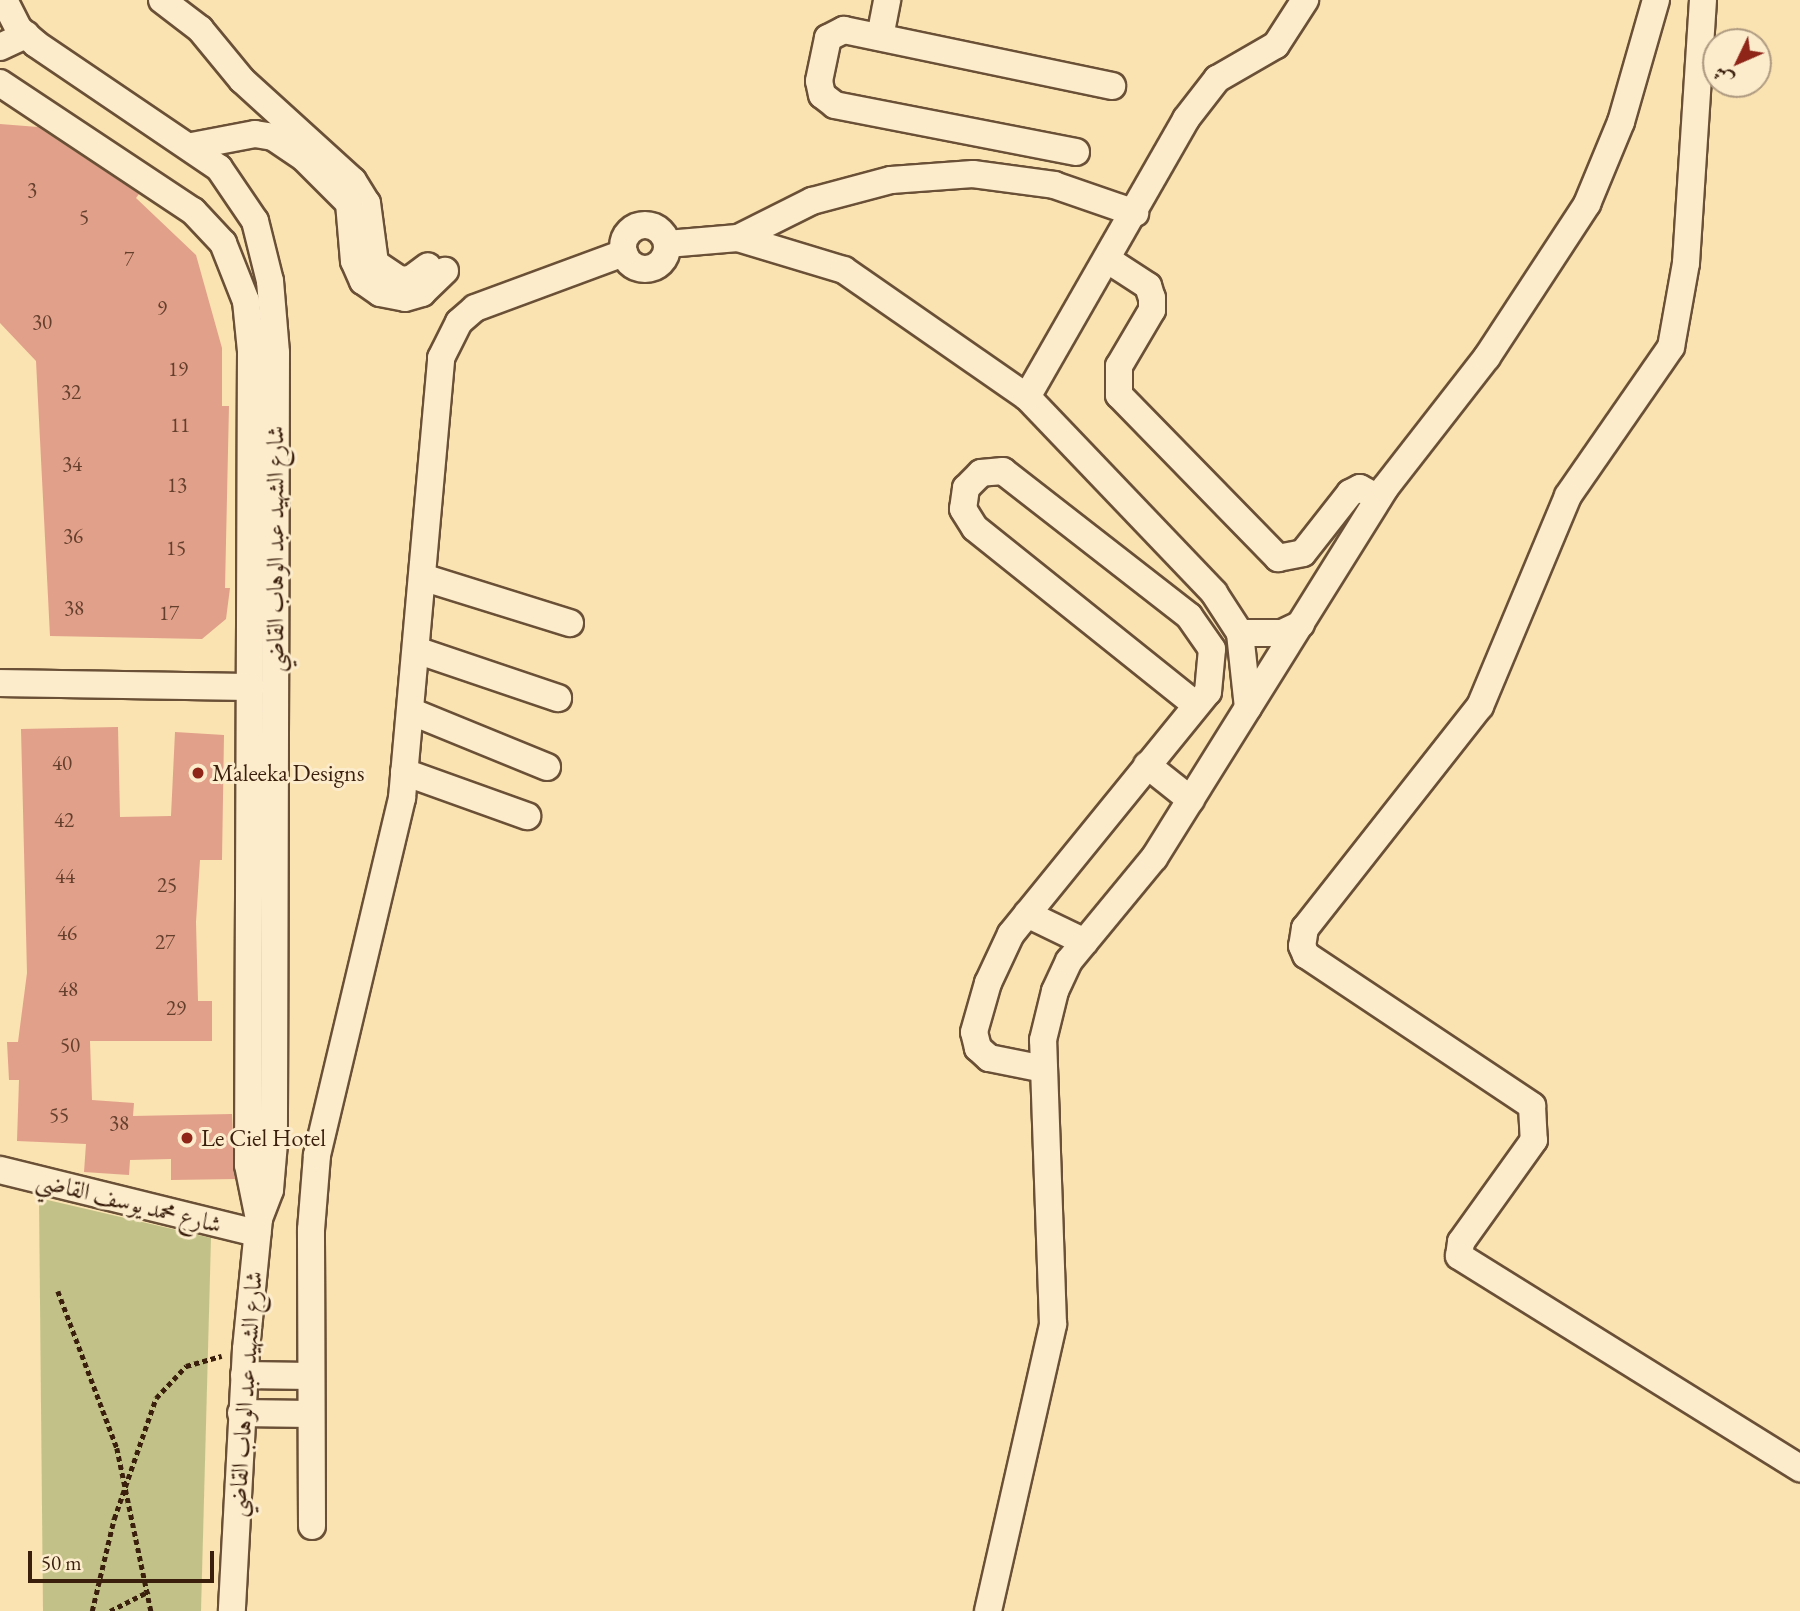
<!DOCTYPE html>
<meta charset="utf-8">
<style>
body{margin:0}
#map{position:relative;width:1800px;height:1611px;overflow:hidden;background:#fae2b1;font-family:"EB Garamond",Amiri,serif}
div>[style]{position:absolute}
.green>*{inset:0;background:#c2c288}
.building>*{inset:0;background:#e1a08a}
.path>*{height:4.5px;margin-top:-2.25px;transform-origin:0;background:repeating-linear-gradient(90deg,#3a1f0d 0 5px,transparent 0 8.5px)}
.roads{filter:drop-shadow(2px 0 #6a5036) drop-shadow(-2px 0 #6a5036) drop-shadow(0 2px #6a5036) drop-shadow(0 -2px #6a5036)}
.minor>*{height:26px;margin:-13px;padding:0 13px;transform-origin:13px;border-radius:13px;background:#fceccc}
.minor>.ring{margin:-13px;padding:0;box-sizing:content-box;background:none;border:26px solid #fceccc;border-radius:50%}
.dots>*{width:19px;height:19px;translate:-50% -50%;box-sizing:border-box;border:4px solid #fceccc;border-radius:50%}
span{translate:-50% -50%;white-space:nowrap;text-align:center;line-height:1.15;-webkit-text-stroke:6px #fceccc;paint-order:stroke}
.number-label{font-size:21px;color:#643f2c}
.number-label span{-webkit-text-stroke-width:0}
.street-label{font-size:24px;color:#3a1f0d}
.poi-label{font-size:24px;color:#3a1f0d}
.left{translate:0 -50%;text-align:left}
.north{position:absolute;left:1702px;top:28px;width:70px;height:70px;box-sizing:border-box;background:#fceccc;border:2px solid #ae9a80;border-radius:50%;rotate:226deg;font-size:19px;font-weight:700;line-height:28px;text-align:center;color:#3a1f0d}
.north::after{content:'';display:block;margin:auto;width:24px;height:32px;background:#8f2418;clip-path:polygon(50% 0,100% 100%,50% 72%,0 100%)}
.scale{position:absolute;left:28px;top:1551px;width:186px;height:32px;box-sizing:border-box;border:4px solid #3a1f0d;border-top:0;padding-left:9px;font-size:21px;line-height:24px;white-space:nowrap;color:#3a1f0d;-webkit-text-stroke:5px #fceccc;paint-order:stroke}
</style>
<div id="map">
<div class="green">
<i style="clip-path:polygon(39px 1198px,211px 1238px,201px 1611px,43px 1611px)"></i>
</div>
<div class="building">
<i style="clip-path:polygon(0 124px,38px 127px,139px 194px,136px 198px,196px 255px,222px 348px,222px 406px,229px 406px,225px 588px,230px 588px,226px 619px,202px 639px,50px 636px,36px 361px,0 323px)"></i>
<i style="clip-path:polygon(118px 727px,120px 817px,171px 816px,175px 732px,224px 735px,222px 860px,200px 860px,196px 922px,198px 1001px,212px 1001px,212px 1041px,90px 1041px,92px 1100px,134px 1103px,133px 1116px,232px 1114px,235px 1179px,171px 1180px,171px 1159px,130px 1160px,129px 1175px,84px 1172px,86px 1144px,17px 1141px,19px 1080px,9px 1080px,7px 1042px,18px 1042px,27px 973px,21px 729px)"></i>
</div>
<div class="path">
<i style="left:58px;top:1291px;width:168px;rotate:69.4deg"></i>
<i style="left:117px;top:1448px;width:167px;rotate:78.2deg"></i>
<i style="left:92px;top:1611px;width:95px;rotate:-76.6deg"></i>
<i style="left:114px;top:1519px;width:128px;rotate:-70.9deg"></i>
<i style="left:156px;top:1398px;width:44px;rotate:-46.8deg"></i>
<i style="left:186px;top:1366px;width:37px;rotate:-16deg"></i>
<i style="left:110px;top:1611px;width:44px;rotate:-27.1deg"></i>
</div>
<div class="roads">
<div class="minor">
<i style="left:4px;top:0;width:33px;rotate:63deg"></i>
<i style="left:19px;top:29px;width:23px;rotate:41deg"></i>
<i style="left:36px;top:44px;width:221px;rotate:34.1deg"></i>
<i style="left:219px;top:168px;width:64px;rotate:55.8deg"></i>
<i style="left:255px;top:221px;width:62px;rotate:76deg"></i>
<i style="left:270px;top:281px;width:72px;rotate:85.2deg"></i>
<i style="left:276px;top:353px;width:790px;rotate:90.15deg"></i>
<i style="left:274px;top:1143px;width:47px;rotate:94.9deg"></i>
<i style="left:270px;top:1190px;width:31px;rotate:111deg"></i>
<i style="left:259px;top:1219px;width:131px;rotate:95.7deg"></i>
<i style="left:246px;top:1349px;width:262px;rotate:93.1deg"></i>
<i style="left:162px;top:0;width:48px;rotate:37.3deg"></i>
<i style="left:200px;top:29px;width:66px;rotate:50.5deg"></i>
<i style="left:242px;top:80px;width:150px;rotate:42.3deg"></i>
<i style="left:353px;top:181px;width:26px;rotate:58deg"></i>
<i style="left:367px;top:203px;width:61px;rotate:82.4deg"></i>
<i style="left:375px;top:263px;width:30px;rotate:34deg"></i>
<i style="left:400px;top:280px;width:11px;rotate:-5deg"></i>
<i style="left:411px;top:279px;width:21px;rotate:-37deg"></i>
<i style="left:1703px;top:0;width:264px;rotate:93.7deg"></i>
<i style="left:1686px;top:263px;width:85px;rotate:100.1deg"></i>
<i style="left:1671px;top:347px;width:181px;rotate:124.7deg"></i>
<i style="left:1568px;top:496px;width:228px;rotate:112.7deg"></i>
<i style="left:1480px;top:706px;width:283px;rotate:128.2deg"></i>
<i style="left:1305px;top:928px;width:18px;rotate:99deg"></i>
<i style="left:1302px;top:946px;width:10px;rotate:66deg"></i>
<i style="left:1306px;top:955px;width:272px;rotate:33.7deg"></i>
<i style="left:1532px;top:1106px;width:34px;rotate:87deg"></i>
<i style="left:1534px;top:1140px;width:125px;rotate:125.6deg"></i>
<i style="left:1461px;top:1242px;width:14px;rotate:98deg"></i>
<i style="left:1459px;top:1256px;width:402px;rotate:31.9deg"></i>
<i style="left:880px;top:37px;width:38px;rotate:-79deg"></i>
<i style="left:0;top:47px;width:29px;rotate:-25deg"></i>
<i style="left:0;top:83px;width:232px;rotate:33.6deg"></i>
<i style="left:193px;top:211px;width:44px;rotate:46.8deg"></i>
<i style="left:223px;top:243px;width:62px;rotate:68.4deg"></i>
<i style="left:246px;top:301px;width:50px;rotate:84.3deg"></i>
<i style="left:251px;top:351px;width:814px;rotate:90.21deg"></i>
<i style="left:248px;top:1165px;width:55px;rotate:78.5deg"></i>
<i style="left:192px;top:146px;width:64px;rotate:-10.8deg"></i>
<i style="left:255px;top:134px;width:18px;rotate:9deg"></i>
<i style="left:273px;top:137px;width:37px;rotate:34deg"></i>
<i style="left:304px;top:158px;width:64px;rotate:45deg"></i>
<i style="left:349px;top:203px;width:58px;rotate:85.1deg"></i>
<i style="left:354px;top:261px;width:22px;rotate:66deg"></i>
<i style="left:363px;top:281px;width:21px;rotate:35deg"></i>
<i style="left:380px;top:293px;width:25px;rotate:11deg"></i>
<i style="left:405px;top:298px;width:18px;rotate:-16deg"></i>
<i style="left:422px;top:293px;width:32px;rotate:-44deg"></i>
<i style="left:1076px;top:152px;width:246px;rotate:-169deg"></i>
<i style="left:835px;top:105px;width:16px;rotate:-142deg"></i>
<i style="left:822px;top:95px;width:14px;rotate:-102deg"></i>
<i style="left:819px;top:81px;width:44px;rotate:-78.2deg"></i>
<i style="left:828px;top:38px;width:18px;rotate:-27deg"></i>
<i style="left:844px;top:30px;width:274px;rotate:11.8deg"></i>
<i class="ring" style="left:623px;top:225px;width:18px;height:18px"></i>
<i style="left:738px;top:238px;width:83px;rotate:-26.6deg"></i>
<i style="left:812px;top:201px;width:82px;rotate:-14.9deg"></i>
<i style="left:891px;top:180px;width:82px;rotate:-4.2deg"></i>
<i style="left:973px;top:174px;width:82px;rotate:7.7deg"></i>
<i style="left:1054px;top:185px;width:86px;rotate:19.1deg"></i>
<i style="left:667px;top:244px;width:71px;rotate:-4.8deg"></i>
<i style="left:738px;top:238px;width:111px;rotate:16.8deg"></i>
<i style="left:844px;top:270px;width:223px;rotate:34.8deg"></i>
<i style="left:1027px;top:397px;width:271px;rotate:46.3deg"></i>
<i style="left:1214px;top:593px;width:48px;rotate:57deg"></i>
<i style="left:1240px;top:633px;width:75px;rotate:83.9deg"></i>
<i style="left:1108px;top:260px;width:48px;rotate:33deg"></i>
<i style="left:1148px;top:286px;width:13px;rotate:72deg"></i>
<i style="left:1152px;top:298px;width:12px;rotate:90deg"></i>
<i style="left:1152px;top:310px;width:65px;rotate:120.5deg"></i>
<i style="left:1119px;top:366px;width:29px;rotate:90deg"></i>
<i style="left:1119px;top:395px;width:228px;rotate:45.7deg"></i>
<i style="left:1278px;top:558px;width:25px;rotate:-11deg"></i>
<i style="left:1303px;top:553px;width:76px;rotate:-51.9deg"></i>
<i style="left:1350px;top:493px;width:11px;rotate:-27deg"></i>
<i style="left:1360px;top:488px;width:21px;rotate:29deg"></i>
<i style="left:1027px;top:397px;width:320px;rotate:-60.2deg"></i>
<i style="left:1186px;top:119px;width:51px;rotate:-52.2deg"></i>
<i style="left:1217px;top:79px;width:68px;rotate:-30deg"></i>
<i style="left:1276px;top:45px;width:54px;rotate:-57.2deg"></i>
<i style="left:422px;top:577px;width:155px;rotate:17.3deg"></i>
<i style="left:1240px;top:633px;width:42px"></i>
<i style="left:1282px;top:633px;width:21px;rotate:-25deg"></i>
<i style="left:416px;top:650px;width:150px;rotate:18.7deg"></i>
<i style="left:0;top:683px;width:251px;rotate:0.9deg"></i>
<i style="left:410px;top:711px;width:148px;rotate:22.2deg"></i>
<i style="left:1147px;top:765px;width:56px;rotate:38.5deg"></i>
<i style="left:404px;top:772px;width:131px;rotate:19.7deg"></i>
<i style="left:1027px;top:914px;width:64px;rotate:25.8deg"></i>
<i style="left:1044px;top:1069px;width:56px;rotate:-168.7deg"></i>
<i style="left:989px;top:1058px;width:15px;rotate:-138deg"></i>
<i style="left:978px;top:1048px;width:16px;rotate:-104deg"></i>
<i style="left:974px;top:1032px;width:51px;rotate:-74.1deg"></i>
<i style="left:988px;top:983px;width:54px;rotate:-64.9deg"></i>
<i style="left:1011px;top:934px;width:312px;rotate:-50.9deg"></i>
<i style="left:1208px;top:692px;width:43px;rotate:-84.7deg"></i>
<i style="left:1212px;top:649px;width:40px;rotate:-124.9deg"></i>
<i style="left:1189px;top:616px;width:236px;rotate:-142.1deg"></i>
<i style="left:1003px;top:471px;width:22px;rotate:175deg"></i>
<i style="left:981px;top:473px;width:21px;rotate:135deg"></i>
<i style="left:966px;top:488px;width:21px;rotate:98deg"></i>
<i style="left:963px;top:509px;width:22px;rotate:58deg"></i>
<i style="left:975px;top:528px;width:283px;rotate:38.7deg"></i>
<i style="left:0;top:1170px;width:265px;rotate:13.8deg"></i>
<i style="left:244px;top:1375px;width:67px;rotate:0.9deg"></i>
<i style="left:241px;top:1413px;width:70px;rotate:0.8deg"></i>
<i style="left:312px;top:1526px;width:296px;rotate:-90.2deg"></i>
<i style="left:311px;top:1230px;width:75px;rotate:-85.4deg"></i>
<i style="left:317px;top:1155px;width:367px;rotate:-76.6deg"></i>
<i style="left:402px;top:798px;width:442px;rotate:-84.9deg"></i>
<i style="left:441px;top:358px;width:40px;rotate:-63.4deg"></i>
<i style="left:459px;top:322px;width:21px;rotate:-41deg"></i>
<i style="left:475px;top:308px;width:159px;rotate:-20.3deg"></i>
<i style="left:988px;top:1611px;width:294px;rotate:-77.2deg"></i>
<i style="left:1053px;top:1324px;width:284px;rotate:-92deg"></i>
<i style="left:1043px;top:1040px;width:50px;rotate:-76.2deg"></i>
<i style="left:1055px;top:991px;width:33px;rotate:-65deg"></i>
<i style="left:1069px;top:961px;width:134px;rotate:-50.5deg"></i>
<i style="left:1154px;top:858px;width:436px;rotate:-58deg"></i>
<i style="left:1385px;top:488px;width:166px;rotate:-52.1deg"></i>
<i style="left:1487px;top:357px;width:183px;rotate:-56.8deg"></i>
<i style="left:1587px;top:204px;width:89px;rotate:-67.5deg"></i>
<i style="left:1621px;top:122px;width:127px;rotate:-74deg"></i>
</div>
</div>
<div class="dots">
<i style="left:198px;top:773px;background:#8f2418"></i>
<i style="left:187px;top:1138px;background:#8f2418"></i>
</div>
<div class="number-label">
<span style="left:32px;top:190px">3</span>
<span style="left:84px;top:217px">5</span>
<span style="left:129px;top:259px">7</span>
<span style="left:162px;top:308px">9</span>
<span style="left:42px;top:322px">30</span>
<span style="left:178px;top:369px">19</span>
<span style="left:71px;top:392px">32</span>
<span style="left:180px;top:425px">11</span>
<span style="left:72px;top:464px">34</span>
<span style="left:177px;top:485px">13</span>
<span style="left:73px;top:536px">36</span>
<span style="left:176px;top:548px">15</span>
<span style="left:74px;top:608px">38</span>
<span style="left:169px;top:613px">17</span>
<span style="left:62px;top:763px">40</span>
<span style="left:64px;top:820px">42</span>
<span style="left:65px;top:876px">44</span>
<span style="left:167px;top:885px">25</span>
<span style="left:67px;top:933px">46</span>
<span style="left:165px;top:942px">27</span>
<span style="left:68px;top:989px">48</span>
<span style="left:176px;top:1008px">29</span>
<span style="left:70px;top:1045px">50</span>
<span style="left:59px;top:1115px">55</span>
<span style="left:119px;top:1123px">38</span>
</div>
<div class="street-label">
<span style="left:275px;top:549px;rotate:-90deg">شارع الشهيد عبد الوهاب القاضي</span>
<span style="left:129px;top:1202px;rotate:14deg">شارع محمد يوسف القاضي</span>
<span style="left:245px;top:1394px;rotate:-86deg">شارع الشهيد عبد الوهاب القاضي</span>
</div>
<div class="poi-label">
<span class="left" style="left:212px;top:773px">Maleeka Designs</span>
<span class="left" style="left:201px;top:1138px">Le Ciel Hotel</span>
</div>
<div class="north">ش</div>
<div class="scale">50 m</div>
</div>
